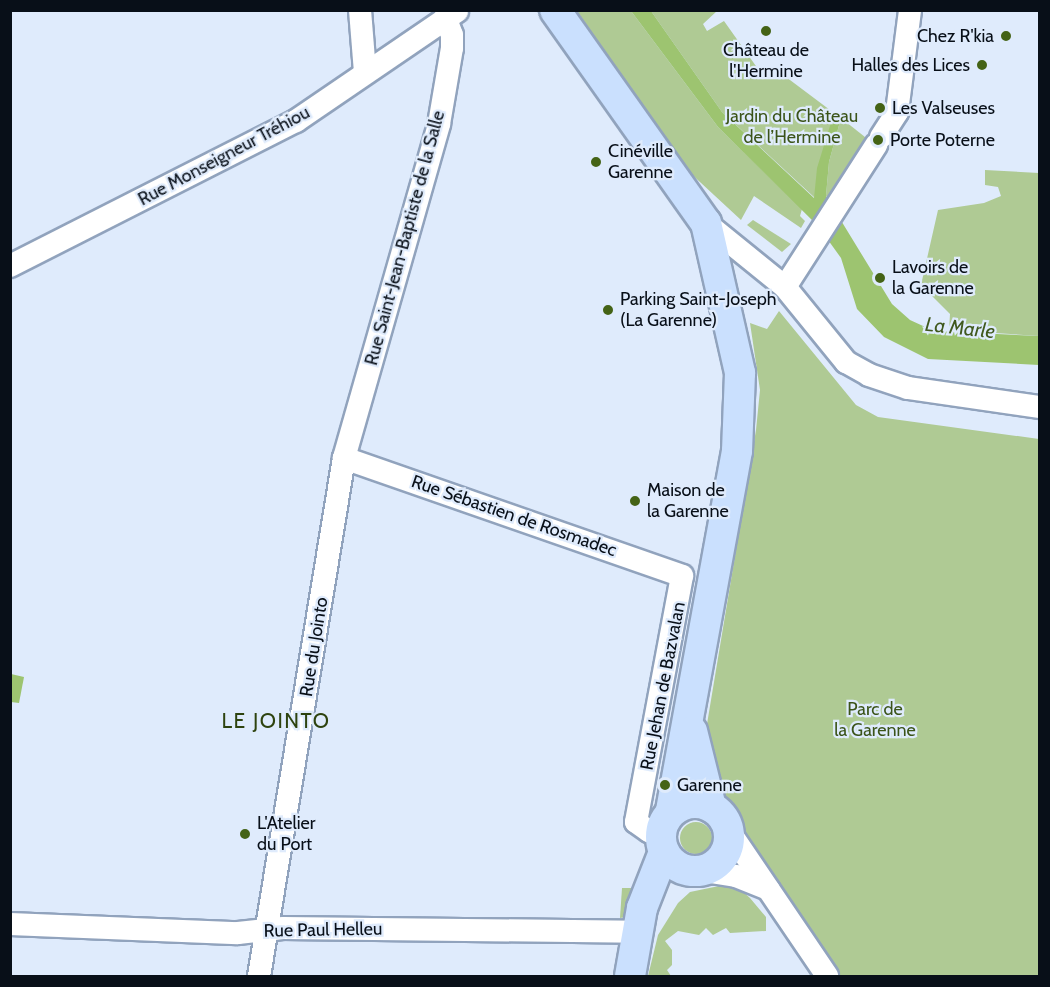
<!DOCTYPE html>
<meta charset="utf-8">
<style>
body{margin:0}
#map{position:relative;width:1050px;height:987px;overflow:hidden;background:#dfebfc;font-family:Cabin,sans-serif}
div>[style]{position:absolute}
.green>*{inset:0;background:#afca94}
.round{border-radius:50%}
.water>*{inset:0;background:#9dc470}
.roads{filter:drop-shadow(2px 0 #91a3bd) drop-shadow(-2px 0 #91a3bd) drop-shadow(0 2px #91a3bd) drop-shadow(0 -2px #91a3bd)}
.minor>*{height:22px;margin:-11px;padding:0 11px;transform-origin:11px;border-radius:11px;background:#fff}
.major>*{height:30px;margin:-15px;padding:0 15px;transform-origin:15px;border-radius:15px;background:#cae0fe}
.major>.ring{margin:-15px;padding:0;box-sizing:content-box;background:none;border:30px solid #cae0fe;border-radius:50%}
.dots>*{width:16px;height:16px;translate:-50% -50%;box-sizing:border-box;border:3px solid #dfebfc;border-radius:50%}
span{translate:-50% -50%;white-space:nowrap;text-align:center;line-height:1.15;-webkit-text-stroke:4.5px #dfebfc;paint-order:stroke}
.poi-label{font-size:18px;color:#080f18}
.right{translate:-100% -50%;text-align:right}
.left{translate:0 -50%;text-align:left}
.park-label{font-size:18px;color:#3b5419}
.street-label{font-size:18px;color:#080f18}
.water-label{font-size:20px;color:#40591e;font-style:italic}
.quarter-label{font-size:21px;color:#2e430f;letter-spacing:1.5px}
.frame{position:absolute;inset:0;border:12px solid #080f18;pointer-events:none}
</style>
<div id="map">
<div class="green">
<i style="clip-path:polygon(577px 11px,631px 11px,718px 127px,802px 209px,800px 216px,805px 221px,801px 228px,754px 196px,741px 220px,687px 170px)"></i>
<i style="clip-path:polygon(651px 11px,717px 11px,703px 24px,707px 31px,724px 21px,763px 76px,774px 68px,834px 113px,815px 198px,722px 112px)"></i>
<i style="clip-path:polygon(841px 118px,870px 141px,832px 201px,826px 196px,829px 162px)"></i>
<i style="clip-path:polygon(985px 170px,1039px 173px,1039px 336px,949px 330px,950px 314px,921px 285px,938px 210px,984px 203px,1001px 196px,998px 187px,985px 185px)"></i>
<i style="clip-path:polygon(753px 220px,791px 244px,782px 252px,747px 225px)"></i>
<i style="clip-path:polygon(779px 311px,856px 405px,878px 417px,1039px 439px,1039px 976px,839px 976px,727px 816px,707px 724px,756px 430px,760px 390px,750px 323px,767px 329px)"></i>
<i class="round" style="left:680px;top:822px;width:32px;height:32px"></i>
<i style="clip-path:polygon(719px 886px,741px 890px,750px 898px,766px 917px,766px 931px,730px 933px,726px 928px,713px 935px,706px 928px,699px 935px,678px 931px,665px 941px,672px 950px,672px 965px,667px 970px,671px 976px,648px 976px,658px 935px,678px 903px,690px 892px)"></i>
<i style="clip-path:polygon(622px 888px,643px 888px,626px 917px,620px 918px)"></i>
</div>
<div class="water">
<i style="clip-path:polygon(631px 11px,651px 11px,722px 112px,814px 198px,817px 168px,834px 113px,841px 118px,829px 162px,826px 196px,892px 304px,910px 320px,934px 331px,1039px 336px,1039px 365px,928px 359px,884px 337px,857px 309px,841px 258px,818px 226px,718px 127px)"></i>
<i style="clip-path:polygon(11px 674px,24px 677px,19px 703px,11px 702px)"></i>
</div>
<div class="roads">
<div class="minor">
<i style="left:360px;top:10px;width:62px;rotate:85.4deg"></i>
<i style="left:881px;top:137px;width:30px;rotate:-57deg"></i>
<i style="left:897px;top:112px;width:103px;rotate:-82.7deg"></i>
<i style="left:706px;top:223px;width:102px;rotate:39deg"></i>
<i style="left:785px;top:287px;width:97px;rotate:50.9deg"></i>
<i style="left:846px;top:362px;width:26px;rotate:29deg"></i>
<i style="left:869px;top:375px;width:41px;rotate:18.4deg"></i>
<i style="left:908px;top:388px;width:133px;rotate:8.2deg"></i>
<i style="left:10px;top:266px;width:321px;rotate:-26.9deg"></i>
<i style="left:296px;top:121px;width:195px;rotate:-34.3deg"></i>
<i style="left:785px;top:287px;width:169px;rotate:-57.3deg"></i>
<i style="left:344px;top:458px;width:358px;rotate:19.2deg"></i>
<i style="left:682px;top:576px;width:250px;rotate:100.6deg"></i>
<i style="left:636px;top:822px;width:16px;rotate:35deg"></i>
<i style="left:649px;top:831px;width:12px;rotate:-5deg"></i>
<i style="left:729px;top:831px;width:175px;rotate:55.9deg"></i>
<i style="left:704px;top:871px;width:32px;rotate:9deg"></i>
<i style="left:736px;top:876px;width:35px;rotate:22deg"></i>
<i style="left:10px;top:924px;width:228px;rotate:2.3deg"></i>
<i style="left:238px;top:933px;width:45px;rotate:-6.3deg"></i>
<i style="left:283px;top:928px;width:354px;rotate:0.6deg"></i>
<i style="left:259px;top:976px;width:525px;rotate:-80.68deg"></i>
<i style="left:344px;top:458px;width:347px;rotate:-74.1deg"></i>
<i style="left:439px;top:124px;width:77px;rotate:-80.3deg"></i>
<i style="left:452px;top:48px;width:13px;rotate:-90deg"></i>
<i style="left:452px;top:35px;width:19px;rotate:-111deg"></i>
</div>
<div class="major">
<i style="left:555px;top:10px;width:261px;rotate:54.7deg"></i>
<i style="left:706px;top:223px;width:154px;rotate:77.2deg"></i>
<i style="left:740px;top:373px;width:78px;rotate:92.2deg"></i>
<i style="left:737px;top:451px;width:367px;rotate:100.4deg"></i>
<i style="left:692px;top:731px;width:78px;rotate:76deg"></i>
<i class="ring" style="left:661px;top:803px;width:38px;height:38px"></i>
<i style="left:630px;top:976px;width:69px;rotate:-80deg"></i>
<i style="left:642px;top:908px;width:60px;rotate:-68.6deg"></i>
</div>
</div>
<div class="dots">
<i style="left:766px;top:31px;background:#446316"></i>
<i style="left:1006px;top:36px;background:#446316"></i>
<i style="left:982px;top:65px;background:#446316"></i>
<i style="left:880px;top:108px;background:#446316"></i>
<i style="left:878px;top:140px;background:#446316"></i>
<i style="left:596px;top:162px;background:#446316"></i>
<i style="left:880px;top:278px;background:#446316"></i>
<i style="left:608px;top:310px;background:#446316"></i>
<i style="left:635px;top:501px;background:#446316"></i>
<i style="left:665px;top:785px;background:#446316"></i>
<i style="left:245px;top:834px;background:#446316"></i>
</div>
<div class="poi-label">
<span class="right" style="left:994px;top:36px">Chez R'kia</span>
<span style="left:766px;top:61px">Château de<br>l'Hermine</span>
<span class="right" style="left:970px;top:65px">Halles des Lices</span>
<span class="left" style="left:892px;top:108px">Les Valseuses</span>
<span class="left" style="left:890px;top:140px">Porte Poterne</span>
<span class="left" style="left:608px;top:162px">Cinéville<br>Garenne</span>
<span class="left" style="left:892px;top:278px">Lavoirs de<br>la Garenne</span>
<span class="left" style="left:620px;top:310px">Parking Saint-Joseph<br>(La Garenne)</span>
<span class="left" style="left:647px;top:501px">Maison de<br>la Garenne</span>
<span class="left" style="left:677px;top:785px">Garenne</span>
<span class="left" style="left:257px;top:834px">L'Atelier<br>du Port</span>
</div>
<div class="park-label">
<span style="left:792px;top:127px">Jardin du Château<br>de l’Hermine</span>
<span style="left:875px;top:720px">Parc de<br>la Garenne</span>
</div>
<div class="street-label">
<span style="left:224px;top:156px;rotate:-28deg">Rue Monseigneur Tréhiou</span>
<span style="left:405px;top:238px;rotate:-75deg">Rue Saint-Jean-Baptiste de la Salle</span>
<span style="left:514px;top:516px;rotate:19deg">Rue Sébastien de Rosmadec</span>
<span style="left:314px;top:647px;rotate:-81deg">Rue du Jointo</span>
<span style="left:663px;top:686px;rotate:-79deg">Rue Jehan de Bazvalan</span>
<span style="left:323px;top:930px;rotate:-1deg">Rue Paul Helleu</span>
</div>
<div class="water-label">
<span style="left:960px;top:328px;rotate:6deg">La Marle</span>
</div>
<div class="quarter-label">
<span style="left:276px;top:721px">LE JOINTO</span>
</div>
<div class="frame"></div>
</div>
